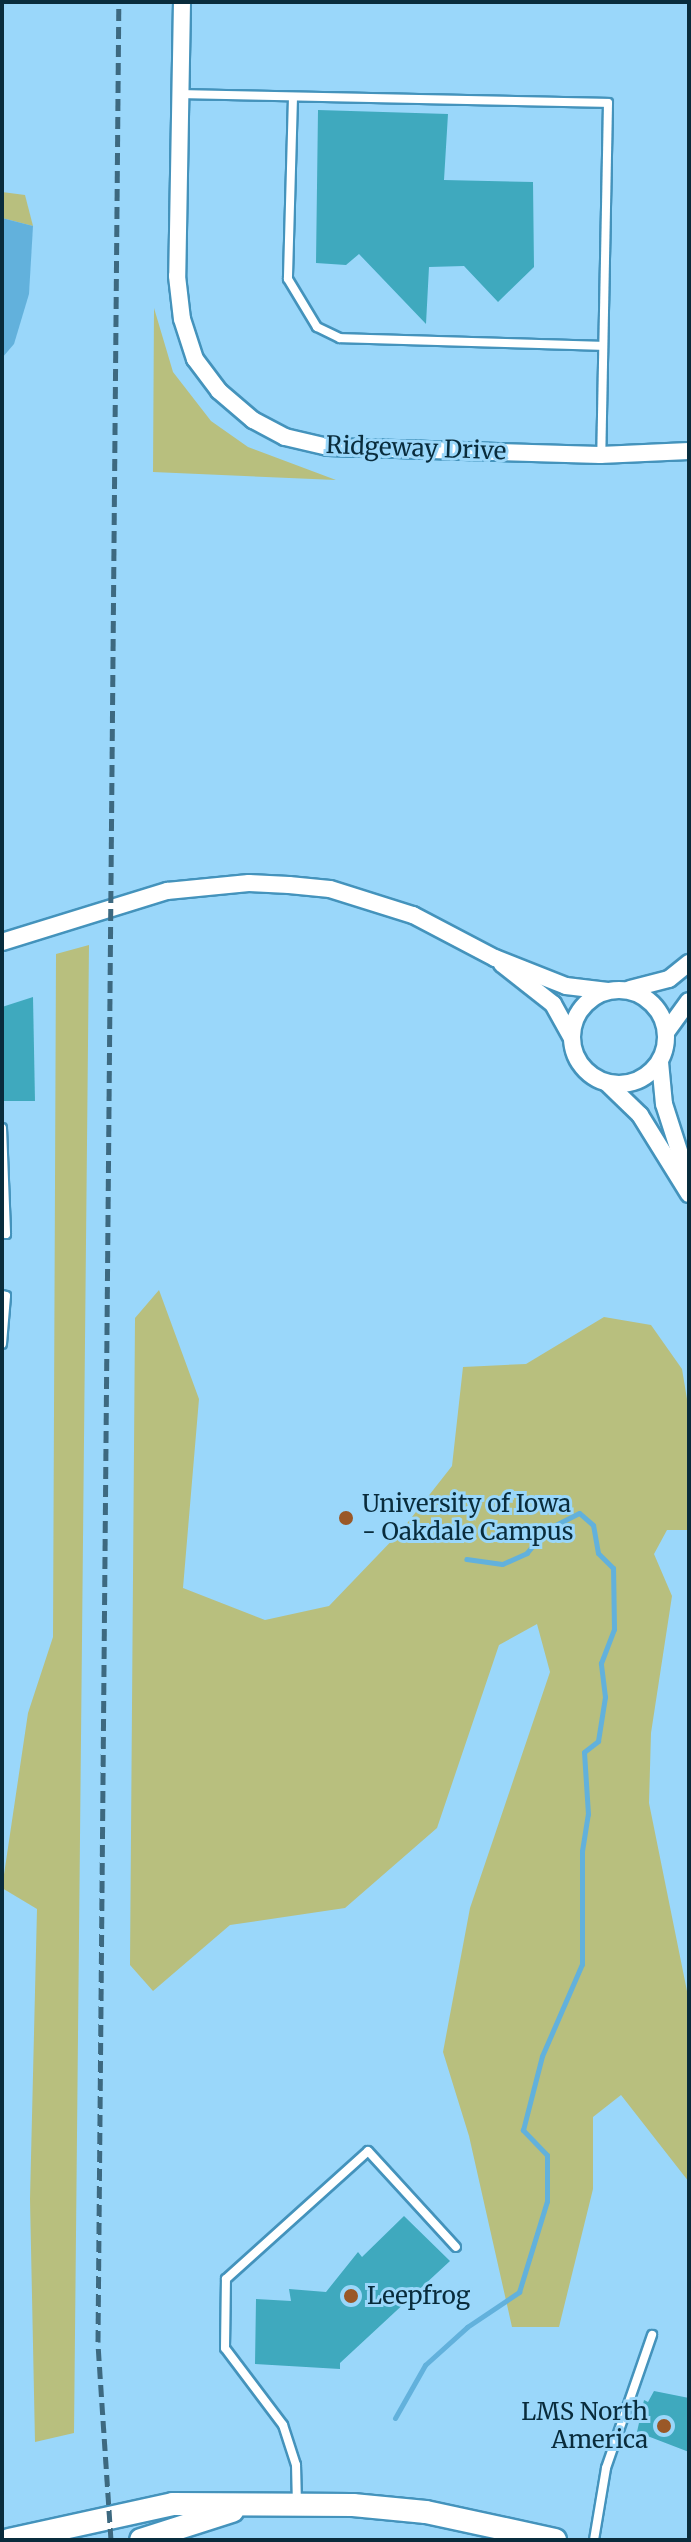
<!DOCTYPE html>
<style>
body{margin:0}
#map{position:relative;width:691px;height:2542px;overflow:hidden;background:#9ad7fa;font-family:Merriweather,serif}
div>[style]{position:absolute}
.green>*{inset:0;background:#b8bf7e}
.water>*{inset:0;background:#62b1dc}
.stream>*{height:5px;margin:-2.5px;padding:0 2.5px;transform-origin:2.5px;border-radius:2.5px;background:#62b1dc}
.building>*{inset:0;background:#3fa9be}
.roads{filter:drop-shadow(2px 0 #4493bc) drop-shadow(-2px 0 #4493bc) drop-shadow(0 2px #4493bc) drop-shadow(0 -2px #4493bc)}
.lane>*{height:8px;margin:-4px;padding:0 4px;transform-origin:4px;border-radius:4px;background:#fff}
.street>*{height:16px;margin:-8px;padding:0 8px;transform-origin:8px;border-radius:8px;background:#fff}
.street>.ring{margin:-8px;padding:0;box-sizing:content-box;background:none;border:16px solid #fff;border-radius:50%}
.secondary>*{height:22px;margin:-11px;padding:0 11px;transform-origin:11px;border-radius:11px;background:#fff}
.rail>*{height:5px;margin-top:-2.5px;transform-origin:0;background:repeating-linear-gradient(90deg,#3d6980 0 12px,transparent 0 18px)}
.dots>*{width:22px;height:22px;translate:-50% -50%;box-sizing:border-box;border:4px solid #9ad7fa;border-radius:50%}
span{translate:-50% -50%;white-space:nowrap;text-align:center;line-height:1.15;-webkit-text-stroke:6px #9ad7fa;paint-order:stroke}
.street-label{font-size:24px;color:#092c3c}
.poi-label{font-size:24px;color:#092c3c}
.left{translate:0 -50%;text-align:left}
.right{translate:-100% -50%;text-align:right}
.frame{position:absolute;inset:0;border:4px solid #092c3c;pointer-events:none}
</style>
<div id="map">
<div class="green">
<i style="clip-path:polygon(2px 192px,25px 195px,33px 226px,2px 218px)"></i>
<i style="clip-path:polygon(154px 308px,173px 372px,211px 421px,248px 447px,336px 480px,153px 472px)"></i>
<i style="clip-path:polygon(89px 945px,74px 2433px,35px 2442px,30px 2199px,37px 1909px,2px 1888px,28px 1713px,53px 1637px,56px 954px)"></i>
<i style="clip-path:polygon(159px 1290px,199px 1399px,183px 1588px,265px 1620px,329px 1606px,401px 1531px,452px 1466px,463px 1367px,526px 1364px,604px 1317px,651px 1325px,682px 1369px,689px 1411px,689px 1526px,688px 1530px,667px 1530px,654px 1554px,672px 1596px,651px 1733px,649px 1803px,689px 2001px,689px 2182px,621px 2095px,593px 2117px,593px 2189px,559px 2327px,512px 2327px,469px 2136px,443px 2052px,470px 1908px,550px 1672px,537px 1624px,499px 1645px,437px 1828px,345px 1908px,230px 1925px,153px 1991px,130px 1965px,135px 1318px)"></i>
</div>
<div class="water">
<i style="clip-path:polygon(2px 218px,33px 226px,29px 294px,14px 344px,2px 358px)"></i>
</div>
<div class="stream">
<i style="left:395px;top:2418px;width:61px;rotate:-60.5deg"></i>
<i style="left:425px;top:2365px;width:57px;rotate:-42.1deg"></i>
<i style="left:467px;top:2327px;width:63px;rotate:-33.9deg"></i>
<i style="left:519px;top:2292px;width:95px;rotate:-72.9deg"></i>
<i style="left:547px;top:2201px;width:46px;rotate:-90deg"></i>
<i style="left:547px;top:2155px;width:35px;rotate:-134deg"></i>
<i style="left:523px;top:2130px;width:76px;rotate:-75.6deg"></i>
<i style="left:542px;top:2056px;width:100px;rotate:-66.5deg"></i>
<i style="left:582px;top:1964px;width:113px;rotate:-90deg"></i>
<i style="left:582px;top:1851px;width:37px;rotate:-81deg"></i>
<i style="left:588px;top:1814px;width:62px;rotate:-93.7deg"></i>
<i style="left:584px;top:1752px;width:18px;rotate:-38deg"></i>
<i style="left:598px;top:1741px;width:45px;rotate:-81deg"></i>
<i style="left:605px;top:1697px;width:34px;rotate:-97deg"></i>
<i style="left:601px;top:1663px;width:36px;rotate:-69deg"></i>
<i style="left:614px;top:1629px;width:61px;rotate:-90.9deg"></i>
<i style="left:613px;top:1568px;width:21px;rotate:-135deg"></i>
<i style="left:598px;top:1553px;width:28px;rotate:-100deg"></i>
<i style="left:593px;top:1525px;width:18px;rotate:-139deg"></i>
<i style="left:579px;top:1513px;width:37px;rotate:153deg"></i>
<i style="left:546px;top:1530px;width:30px;rotate:130deg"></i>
<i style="left:527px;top:1553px;width:27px;rotate:156deg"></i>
<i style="left:502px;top:1564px;width:36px;rotate:-172deg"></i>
</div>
<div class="building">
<i style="clip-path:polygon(318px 110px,448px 114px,444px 180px,533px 182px,534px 267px,498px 302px,464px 266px,429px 267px,426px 324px,359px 254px,346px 265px,316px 263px)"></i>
<i style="clip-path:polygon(33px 997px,35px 1101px,2px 1101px,2px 1007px)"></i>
<i style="clip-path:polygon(404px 2216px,450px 2261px,340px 2363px,340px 2369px,255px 2364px,256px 2299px,291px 2301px,289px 2289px,326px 2292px,358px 2252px,362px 2257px)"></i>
<i style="clip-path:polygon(654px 2391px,689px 2398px,689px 2452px,637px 2432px,644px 2400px,648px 2402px)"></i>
</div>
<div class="roads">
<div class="lane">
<i style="left:182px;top:94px;width:426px;rotate:1.2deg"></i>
<i style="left:608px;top:103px;width:351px;rotate:91.1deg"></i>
<i style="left:293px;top:97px;width:182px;rotate:91.6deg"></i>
<i style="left:288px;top:279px;width:56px;rotate:58.9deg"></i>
<i style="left:317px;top:327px;width:25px;rotate:26deg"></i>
<i style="left:340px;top:338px;width:263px;rotate:1.7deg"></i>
<i style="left:2px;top:1128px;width:106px;rotate:87.8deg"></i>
<i style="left:6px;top:1234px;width:4px;rotate:-166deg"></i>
<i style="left:2px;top:1295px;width:4px;rotate:14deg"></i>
<i style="left:6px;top:1296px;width:48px;rotate:94.8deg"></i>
<i style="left:297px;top:2505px;width:40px;rotate:-91.4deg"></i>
<i style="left:296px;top:2465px;width:42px;rotate:-108deg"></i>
<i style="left:283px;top:2425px;width:96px;rotate:-127deg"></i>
<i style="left:225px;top:2348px;width:69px;rotate:-89.2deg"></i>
<i style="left:226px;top:2279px;width:191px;rotate:-42deg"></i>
<i style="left:368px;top:2151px;width:130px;rotate:47.5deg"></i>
<i style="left:594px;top:2540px;width:73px;rotate:-80.5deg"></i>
<i style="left:606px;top:2468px;width:141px;rotate:-70.9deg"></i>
</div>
<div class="street">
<i style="left:182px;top:2px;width:274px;rotate:91deg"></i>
<i style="left:177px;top:276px;width:43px;rotate:83.4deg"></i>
<i style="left:182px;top:319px;width:42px;rotate:72deg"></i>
<i style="left:195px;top:359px;width:40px;rotate:53deg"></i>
<i style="left:219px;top:391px;width:45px;rotate:40.5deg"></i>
<i style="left:253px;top:420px;width:36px;rotate:28deg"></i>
<i style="left:285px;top:437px;width:44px;rotate:13.1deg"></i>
<i style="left:328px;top:447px;width:272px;rotate:1.7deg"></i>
<i style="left:600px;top:455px;width:89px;rotate:-2.6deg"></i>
<i style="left:2px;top:942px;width:173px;rotate:-17.2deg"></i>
<i style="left:167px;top:891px;width:82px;rotate:-5.6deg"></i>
<i style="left:249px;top:883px;width:40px;rotate:2.9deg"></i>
<i style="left:289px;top:885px;width:41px;rotate:5.6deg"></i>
<i style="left:330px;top:889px;width:87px;rotate:17.4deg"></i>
<i style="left:413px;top:915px;width:93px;rotate:27.7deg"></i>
<i style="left:495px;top:958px;width:76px;rotate:21.5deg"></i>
<i style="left:566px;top:986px;width:42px;rotate:6.8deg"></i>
<i style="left:502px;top:964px;width:65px;rotate:38.1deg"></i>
<i style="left:553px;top:1004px;width:39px;rotate:61deg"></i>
<i style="left:630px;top:989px;width:40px;rotate:-14.4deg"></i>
<i style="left:669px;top:979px;width:26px;rotate:-39deg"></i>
<i class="ring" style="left:572px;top:990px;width:78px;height:78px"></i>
<i style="left:667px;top:1031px;width:37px;rotate:-54deg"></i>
<i style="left:660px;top:1062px;width:42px;rotate:84.6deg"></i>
<i style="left:664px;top:1104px;width:82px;rotate:72.2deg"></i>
<i style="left:608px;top:1084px;width:45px;rotate:44.1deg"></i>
<i style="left:640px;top:1115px;width:93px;rotate:58.2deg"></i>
</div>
<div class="secondary">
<i style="left:9px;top:2540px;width:168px;rotate:-12.4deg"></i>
<i style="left:173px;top:2504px;width:180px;rotate:0.3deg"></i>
<i style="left:353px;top:2505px;width:73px;rotate:5.5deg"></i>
<i style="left:426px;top:2512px;width:132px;rotate:12.2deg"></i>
<i style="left:141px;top:2540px;width:96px;rotate:-17.7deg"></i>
</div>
</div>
<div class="rail">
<i style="left:111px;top:2540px;width:198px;rotate:-93.8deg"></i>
<i style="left:98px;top:2342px;width:2340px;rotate:-89.49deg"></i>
</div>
<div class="dots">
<i style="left:346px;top:1518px;background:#9a5827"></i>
<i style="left:351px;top:2296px;background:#9a5827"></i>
<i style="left:664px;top:2426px;background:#9a5827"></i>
</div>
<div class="street-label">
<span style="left:416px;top:448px;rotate:2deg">Ridgeway Drive</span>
</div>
<div class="poi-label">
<span class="left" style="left:362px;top:1518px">University of Iowa<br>- Oakdale Campus</span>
<span class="left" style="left:367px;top:2296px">Leepfrog</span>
<span class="right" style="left:648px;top:2426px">LMS North<br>America</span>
</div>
<div class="frame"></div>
</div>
